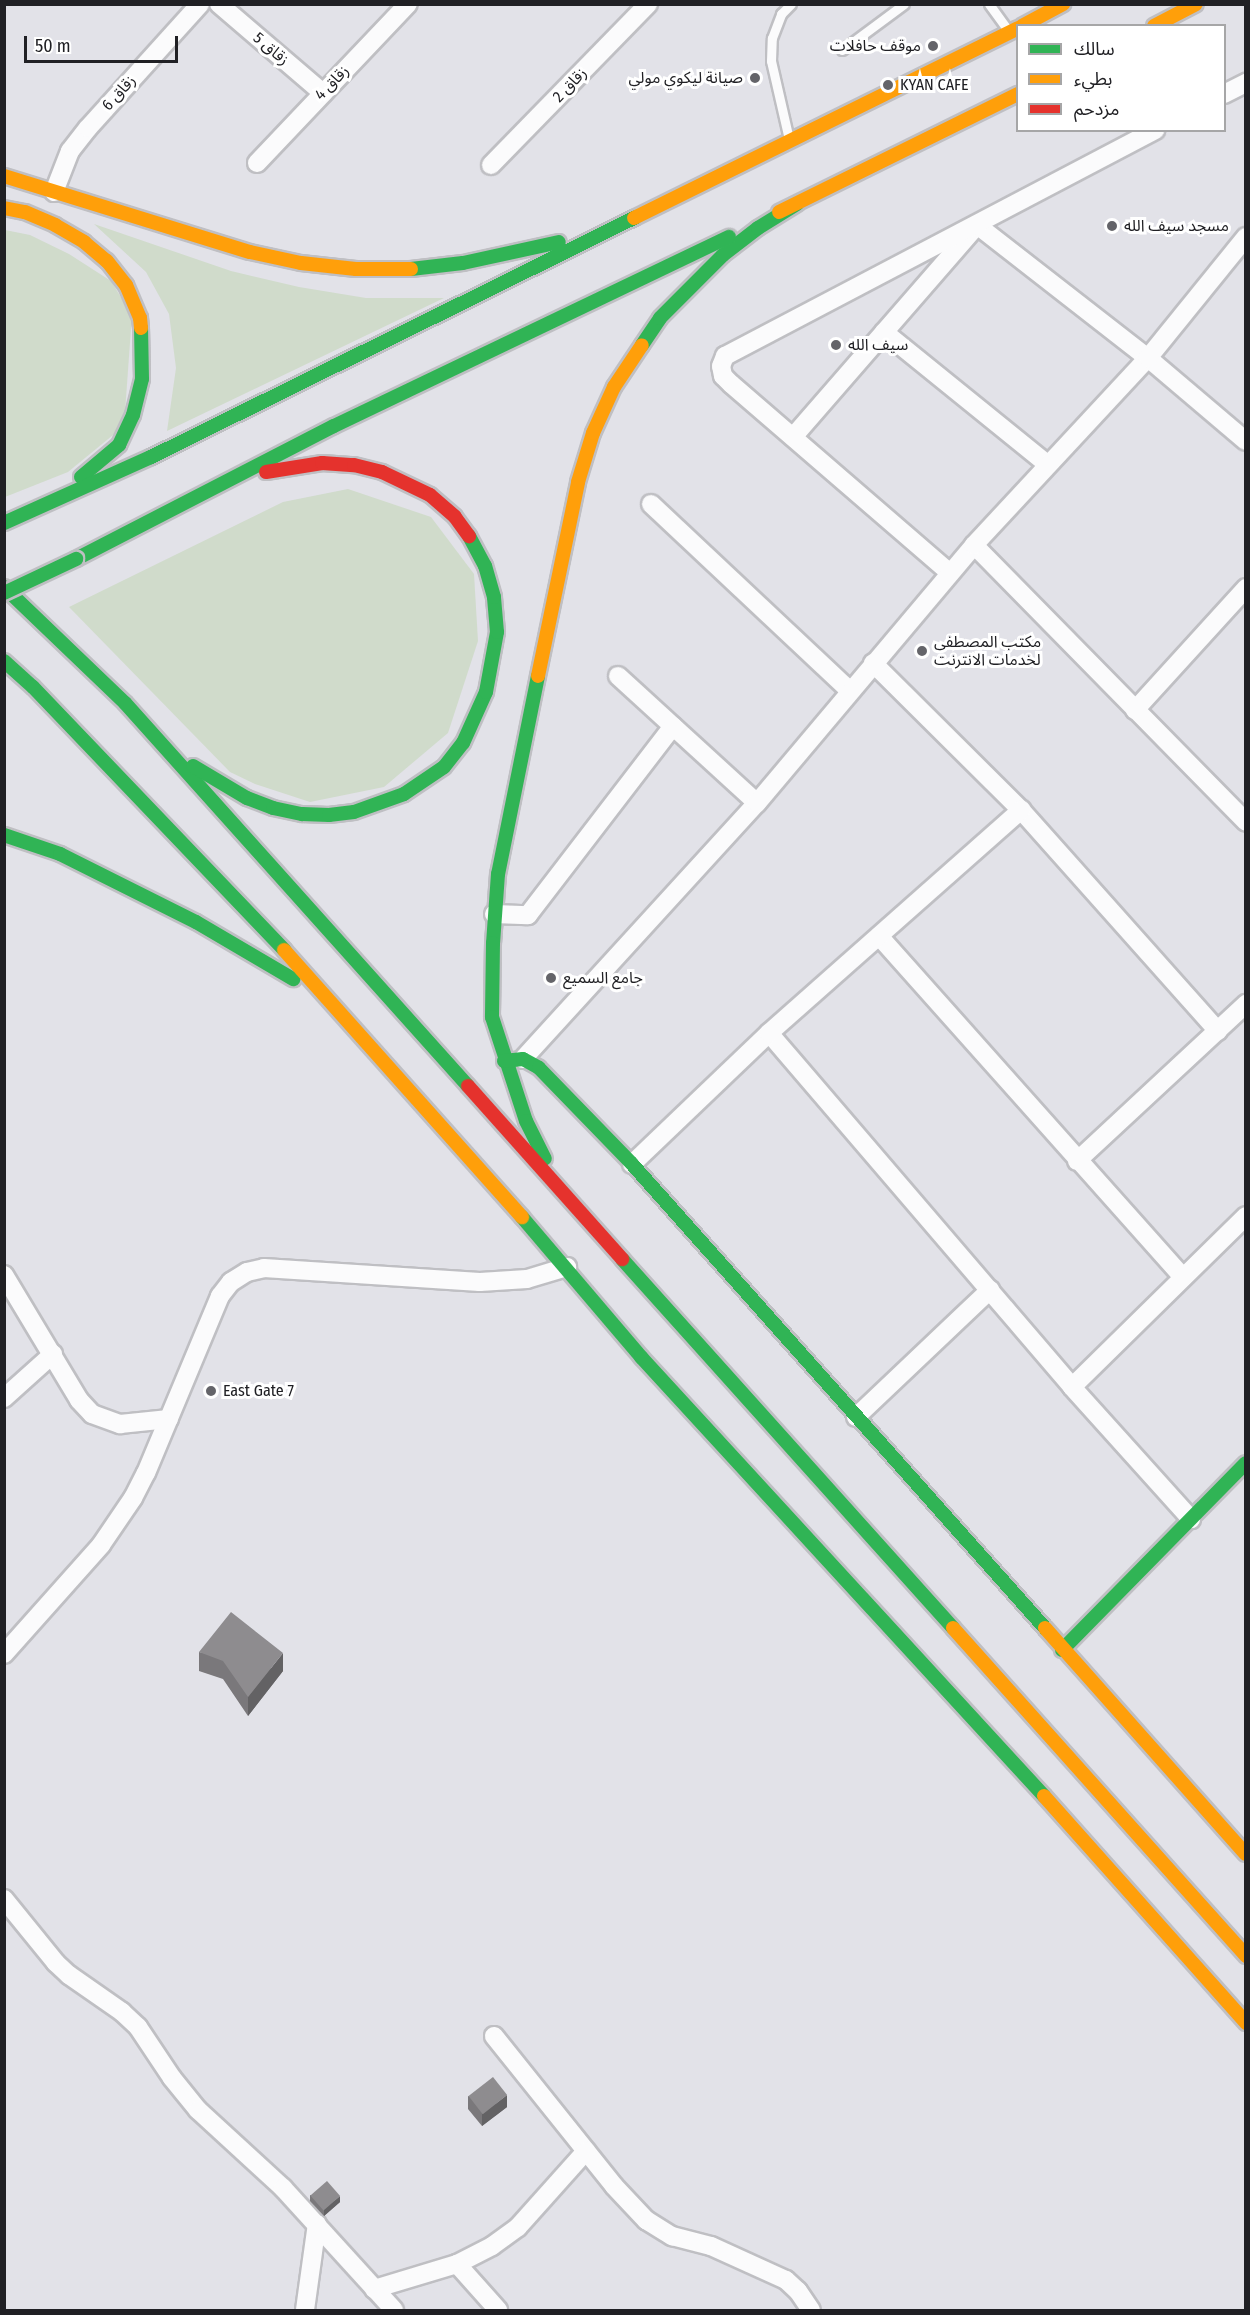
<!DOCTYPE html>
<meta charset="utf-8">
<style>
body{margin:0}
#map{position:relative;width:1250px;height:2315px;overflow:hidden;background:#e2e2e8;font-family:"Fira Sans Condensed","Noto Sans Arabic",sans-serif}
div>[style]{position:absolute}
.green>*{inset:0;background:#d0dbcb}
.roads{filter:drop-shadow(2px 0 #bfbfc3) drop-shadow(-2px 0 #bfbfc3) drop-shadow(0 2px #bfbfc3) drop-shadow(0 -2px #bfbfc3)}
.lane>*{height:9px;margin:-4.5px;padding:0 4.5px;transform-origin:4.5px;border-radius:4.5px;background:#fbfbfc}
.street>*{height:18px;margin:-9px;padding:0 9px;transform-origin:9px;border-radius:9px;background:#fbfbfc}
.fast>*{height:14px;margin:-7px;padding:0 7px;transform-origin:7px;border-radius:7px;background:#30b455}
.slow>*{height:14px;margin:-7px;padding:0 7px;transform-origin:7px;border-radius:7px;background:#ff9f0a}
.jam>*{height:14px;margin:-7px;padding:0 7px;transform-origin:7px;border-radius:7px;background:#e5322d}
.bridges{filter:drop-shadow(2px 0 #bfbfc3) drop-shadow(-2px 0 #bfbfc3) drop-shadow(0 2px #bfbfc3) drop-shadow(0 -2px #bfbfc3)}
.fast-bridge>*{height:14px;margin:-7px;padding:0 7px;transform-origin:7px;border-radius:7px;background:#30b455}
.wall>*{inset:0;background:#7a787b}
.shaded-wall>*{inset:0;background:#636264}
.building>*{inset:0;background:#8e8c8f;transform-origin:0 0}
.dots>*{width:16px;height:16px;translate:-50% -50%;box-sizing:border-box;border:3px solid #fff;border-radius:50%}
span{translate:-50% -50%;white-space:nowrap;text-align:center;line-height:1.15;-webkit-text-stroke:6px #fff;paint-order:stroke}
.poi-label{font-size:16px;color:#202024}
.right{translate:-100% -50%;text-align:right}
.left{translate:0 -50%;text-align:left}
.street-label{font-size:16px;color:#202024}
.frame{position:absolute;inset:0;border:6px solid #202024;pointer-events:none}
.legend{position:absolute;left:1016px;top:24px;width:210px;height:108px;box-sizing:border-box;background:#fff;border:2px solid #a6a6a7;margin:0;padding:8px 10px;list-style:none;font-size:18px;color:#202024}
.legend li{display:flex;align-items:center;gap:12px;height:30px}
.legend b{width:30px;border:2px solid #a6a6a7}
.scale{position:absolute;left:24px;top:36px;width:154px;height:27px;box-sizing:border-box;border:3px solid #202024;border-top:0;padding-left:8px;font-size:18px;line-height:21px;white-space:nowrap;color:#202024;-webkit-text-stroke:4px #fff;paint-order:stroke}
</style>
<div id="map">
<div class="green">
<i style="clip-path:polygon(94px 224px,231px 271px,299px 287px,366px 298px,444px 298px,167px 431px,176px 368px,169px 314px,146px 272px)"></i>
<i style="clip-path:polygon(5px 230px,30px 235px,69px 254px,111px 281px,132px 315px,124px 426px,68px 472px,5px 497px)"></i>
<i style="clip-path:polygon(348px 489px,431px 517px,474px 574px,478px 641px,448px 733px,384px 787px,310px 802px,255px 784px,230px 772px,69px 607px,283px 502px)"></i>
</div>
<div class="roads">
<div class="lane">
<i style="left:989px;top:4px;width:31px;rotate:54deg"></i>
<i style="left:842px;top:50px;width:77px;rotate:-36.6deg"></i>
<i style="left:788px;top:135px;width:76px;rotate:-102.9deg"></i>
<i style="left:771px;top:61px;width:23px;rotate:-88deg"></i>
<i style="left:772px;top:38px;width:26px;rotate:-69deg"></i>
<i style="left:781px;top:14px;width:14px;rotate:-45deg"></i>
</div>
<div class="street">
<i style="left:219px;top:4px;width:137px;rotate:40.6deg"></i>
<i style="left:1224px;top:94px;width:25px;rotate:-27deg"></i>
<i style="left:257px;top:163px;width:219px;rotate:-46.5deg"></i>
<i style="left:491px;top:165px;width:225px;rotate:-45.7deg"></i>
<i style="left:54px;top:192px;width:44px;rotate:-68.7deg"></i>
<i style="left:70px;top:151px;width:29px;rotate:-52deg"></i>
<i style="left:88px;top:128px;width:167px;rotate:-47.9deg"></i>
<i style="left:884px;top:332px;width:211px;rotate:39deg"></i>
<i style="left:793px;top:437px;width:281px;rotate:-49deg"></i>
<i style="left:977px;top:225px;width:217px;rotate:37.9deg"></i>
<i style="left:1148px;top:358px;width:128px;rotate:40.3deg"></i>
<i style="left:651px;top:504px;width:272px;rotate:43.2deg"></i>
<i style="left:974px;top:545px;width:388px;rotate:45.5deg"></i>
<i style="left:950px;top:573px;width:289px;rotate:-139.2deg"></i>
<i style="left:731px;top:384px;width:11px;rotate:-135deg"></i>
<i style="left:723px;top:376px;width:10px;rotate:-101deg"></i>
<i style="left:721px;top:366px;width:11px;rotate:-68deg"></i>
<i style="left:725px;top:356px;width:486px;rotate:-27.7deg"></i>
<i style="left:873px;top:663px;width:209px;rotate:44.8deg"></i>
<i style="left:1021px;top:810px;width:296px;rotate:48.3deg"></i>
<i style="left:618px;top:676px;width:188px;rotate:42.4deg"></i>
<i style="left:1135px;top:710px;width:165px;rotate:-47.7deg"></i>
<i style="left:494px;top:914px;width:34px;rotate:2deg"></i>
<i style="left:528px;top:915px;width:238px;rotate:-52.5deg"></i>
<i style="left:879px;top:936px;width:457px;rotate:48.3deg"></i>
<i style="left:769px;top:1033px;width:466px;rotate:49.4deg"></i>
<i style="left:1072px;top:1387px;width:178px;rotate:48deg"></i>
<i style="left:523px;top:1059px;width:347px;rotate:-47.6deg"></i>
<i style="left:757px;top:803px;width:337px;rotate:-49.9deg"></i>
<i style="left:974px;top:545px;width:255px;rotate:-47.1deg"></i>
<i style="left:1148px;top:358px;width:156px;rotate:-51deg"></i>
<i style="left:1077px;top:1161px;width:231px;rotate:-42.9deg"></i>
<i style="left:632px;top:1164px;width:190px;rotate:-43.7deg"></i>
<i style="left:769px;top:1033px;width:337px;rotate:-41.5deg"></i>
<i style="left:4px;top:1275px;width:146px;rotate:59deg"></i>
<i style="left:79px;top:1400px;width:19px;rotate:47deg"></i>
<i style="left:92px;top:1414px;width:30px;rotate:20deg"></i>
<i style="left:120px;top:1424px;width:49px;rotate:-5.8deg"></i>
<i style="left:1072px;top:1387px;width:244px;rotate:-44.5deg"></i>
<i style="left:4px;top:1398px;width:66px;rotate:-41.9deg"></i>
<i style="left:856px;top:1417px;width:185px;rotate:-43.5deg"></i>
<i style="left:4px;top:1654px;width:146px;rotate:-48.3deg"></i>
<i style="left:101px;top:1545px;width:57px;rotate:-55.8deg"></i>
<i style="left:133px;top:1498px;width:28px;rotate:-63deg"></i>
<i style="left:146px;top:1473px;width:192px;rotate:-67.3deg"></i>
<i style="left:220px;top:1296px;width:18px;rotate:-52deg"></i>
<i style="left:231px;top:1282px;width:19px;rotate:-32deg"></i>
<i style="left:247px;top:1272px;width:17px;rotate:-13deg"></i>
<i style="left:264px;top:1268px;width:216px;rotate:3.7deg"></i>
<i style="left:480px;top:1282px;width:47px;rotate:-3.7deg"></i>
<i style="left:527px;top:1279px;width:42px;rotate:-16.7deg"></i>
<i style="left:4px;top:1899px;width:82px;rotate:50.9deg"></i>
<i style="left:56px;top:1963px;width:18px;rotate:43deg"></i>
<i style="left:69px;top:1975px;width:65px;rotate:34.9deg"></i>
<i style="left:122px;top:2012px;width:22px;rotate:43deg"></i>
<i style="left:138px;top:2027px;width:61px;rotate:56.3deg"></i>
<i style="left:172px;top:2078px;width:41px;rotate:50.9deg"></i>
<i style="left:198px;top:2110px;width:115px;rotate:42.5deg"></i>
<i style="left:283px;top:2188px;width:165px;rotate:47.7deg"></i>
<i style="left:494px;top:2036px;width:192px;rotate:51.3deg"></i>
<i style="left:614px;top:2186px;width:47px;rotate:46.7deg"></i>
<i style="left:646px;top:2220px;width:31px;rotate:32deg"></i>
<i style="left:672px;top:2236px;width:40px;rotate:14.4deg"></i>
<i style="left:711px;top:2246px;width:82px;rotate:24.4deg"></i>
<i style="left:786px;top:2280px;width:16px;rotate:43deg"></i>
<i style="left:798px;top:2291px;width:23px;rotate:56deg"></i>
<i style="left:457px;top:2264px;width:62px;rotate:48.3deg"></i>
<i style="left:374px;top:2289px;width:87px;rotate:-16.8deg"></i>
<i style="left:457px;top:2264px;width:39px;rotate:-27deg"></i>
<i style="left:492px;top:2246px;width:32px;rotate:-36deg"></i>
<i style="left:518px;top:2227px;width:102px;rotate:-48.2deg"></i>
<i style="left:305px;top:2310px;width:87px;rotate:-82.1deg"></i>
</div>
<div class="fast">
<i style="left:411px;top:269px;width:52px;rotate:-6.6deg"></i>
<i style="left:463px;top:263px;width:98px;rotate:-12.3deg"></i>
<i style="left:642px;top:345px;width:32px;rotate:-56deg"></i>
<i style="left:660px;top:318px;width:89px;rotate:-45deg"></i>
<i style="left:723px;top:255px;width:44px;rotate:-37.6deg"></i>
<i style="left:758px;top:228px;width:46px;rotate:-31.6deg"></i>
<i style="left:81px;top:477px;width:50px;rotate:-40.1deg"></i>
<i style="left:119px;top:445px;width:33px;rotate:-65deg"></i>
<i style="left:133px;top:415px;width:37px;rotate:-76deg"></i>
<i style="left:142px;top:379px;width:51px;rotate:-91.1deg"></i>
<i style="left:4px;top:523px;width:161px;rotate:-24.2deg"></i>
<i style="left:151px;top:457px;width:539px;rotate:-26.33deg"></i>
<i style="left:76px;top:559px;width:290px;rotate:-27.3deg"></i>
<i style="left:334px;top:426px;width:438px;rotate:-25.6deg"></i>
<i style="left:4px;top:587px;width:168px;rotate:43.8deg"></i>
<i style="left:125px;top:703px;width:514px;rotate:48.15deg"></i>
<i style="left:4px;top:661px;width:39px;rotate:42deg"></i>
<i style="left:33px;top:687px;width:364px;rotate:46.3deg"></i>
<i style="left:538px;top:676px;width:202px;rotate:101.4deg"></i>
<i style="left:498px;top:874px;width:69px;rotate:94.1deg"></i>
<i style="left:493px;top:943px;width:74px;rotate:90.8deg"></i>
<i style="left:492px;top:1017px;width:109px;rotate:71.9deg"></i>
<i style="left:526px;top:1121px;width:42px;rotate:63.4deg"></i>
<i style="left:193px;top:766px;width:63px;rotate:30.7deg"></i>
<i style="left:247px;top:798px;width:28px;rotate:21deg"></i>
<i style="left:273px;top:808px;width:30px;rotate:12deg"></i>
<i style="left:302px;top:814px;width:27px;rotate:2deg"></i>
<i style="left:329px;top:815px;width:25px;rotate:-7deg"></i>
<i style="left:354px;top:812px;width:53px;rotate:-19.8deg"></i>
<i style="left:404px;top:794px;width:48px;rotate:-34deg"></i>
<i style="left:444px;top:767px;width:31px;rotate:-52deg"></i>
<i style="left:463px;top:743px;width:56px;rotate:-65.7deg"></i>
<i style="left:486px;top:692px;width:61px;rotate:-79.6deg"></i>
<i style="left:497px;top:632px;width:35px;rotate:-95deg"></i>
<i style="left:494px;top:597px;width:32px;rotate:-106deg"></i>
<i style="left:485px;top:566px;width:34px;rotate:-118deg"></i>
<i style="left:4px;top:835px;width:59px;rotate:18.7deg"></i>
<i style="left:60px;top:854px;width:152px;rotate:26.6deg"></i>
<i style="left:196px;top:922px;width:113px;rotate:30.4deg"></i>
<i style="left:504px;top:1061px;width:19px;rotate:-6deg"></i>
<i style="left:523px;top:1059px;width:18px;rotate:29deg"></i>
<i style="left:539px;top:1068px;width:134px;rotate:45.9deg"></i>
<i style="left:632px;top:1164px;width:621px;rotate:48.33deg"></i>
<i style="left:522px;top:1217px;width:184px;rotate:49.6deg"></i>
<i style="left:641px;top:1357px;width:596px;rotate:47.45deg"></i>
<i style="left:622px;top:1259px;width:496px;rotate:48.1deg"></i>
<i style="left:1062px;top:1650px;width:262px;rotate:-45.5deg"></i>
</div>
<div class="slow">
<i style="left:1022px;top:26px;width:47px;rotate:-28.2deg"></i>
<i style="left:1154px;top:26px;width:47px;rotate:-27.6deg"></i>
<i style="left:4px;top:176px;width:257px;rotate:17.2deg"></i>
<i style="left:250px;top:252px;width:52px;rotate:12.2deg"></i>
<i style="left:301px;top:263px;width:55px;rotate:6.2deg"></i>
<i style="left:356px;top:269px;width:55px"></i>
<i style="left:4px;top:208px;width:21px;rotate:11deg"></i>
<i style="left:25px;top:212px;width:33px;rotate:23deg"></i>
<i style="left:55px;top:225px;width:34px;rotate:30deg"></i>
<i style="left:84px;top:242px;width:30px;rotate:40deg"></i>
<i style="left:107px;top:261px;width:31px;rotate:52deg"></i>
<i style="left:126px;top:285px;width:36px;rotate:67deg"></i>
<i style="left:140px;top:318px;width:10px;rotate:84deg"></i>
<i style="left:779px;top:212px;width:267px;rotate:-26.3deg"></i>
<i style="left:634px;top:218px;width:428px;rotate:-26.3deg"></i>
<i style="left:538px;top:676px;width:198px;rotate:-78.3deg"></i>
<i style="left:578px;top:482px;width:51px;rotate:-73deg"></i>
<i style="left:593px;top:433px;width:51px;rotate:-65.5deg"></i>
<i style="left:614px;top:387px;width:50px;rotate:-56.3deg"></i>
<i style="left:284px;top:950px;width:358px;rotate:48.3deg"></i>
<i style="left:953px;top:1628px;width:440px;rotate:48.2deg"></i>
<i style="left:1045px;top:1628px;width:302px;rotate:48.4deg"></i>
<i style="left:1044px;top:1796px;width:304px;rotate:48.3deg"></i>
</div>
<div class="jam">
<i style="left:266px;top:472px;width:57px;rotate:-9.1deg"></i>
<i style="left:322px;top:463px;width:32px;rotate:4deg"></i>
<i style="left:354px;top:465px;width:29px;rotate:14deg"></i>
<i style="left:382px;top:472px;width:53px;rotate:25.6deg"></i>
<i style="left:430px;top:495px;width:33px;rotate:41deg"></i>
<i style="left:455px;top:517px;width:24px;rotate:54deg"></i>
<i style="left:468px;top:1086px;width:232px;rotate:48.3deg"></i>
</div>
</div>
<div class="bridges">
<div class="fast-bridge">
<i style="left:4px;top:593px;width:80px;rotate:-25.3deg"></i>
</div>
</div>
<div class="wall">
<i style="clip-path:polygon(199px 1652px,283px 1671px,248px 1716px,223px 1679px,199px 1671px)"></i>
<i style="clip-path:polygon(468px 2096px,507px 2107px,482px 2126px,468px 2109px)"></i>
<i style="clip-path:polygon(310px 2195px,340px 2202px,324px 2216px,310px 2201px)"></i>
</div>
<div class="shaded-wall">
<i style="clip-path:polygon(283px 1653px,283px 1671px,248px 1716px,248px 1697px)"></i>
<i style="clip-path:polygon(507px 2095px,507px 2107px,482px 2126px,482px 2114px)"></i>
<i style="clip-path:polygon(340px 2196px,340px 2202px,324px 2216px,324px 2209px)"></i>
</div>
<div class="building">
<i style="clip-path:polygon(231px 1612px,283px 1653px,248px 1697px,223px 1661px,199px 1652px)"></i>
<i style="left:493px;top:2077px;width:23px;height:31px;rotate:52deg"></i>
<i style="left:327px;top:2181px;width:20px;height:22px;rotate:49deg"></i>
</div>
<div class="dots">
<i style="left:933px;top:46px;background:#646469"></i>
<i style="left:755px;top:78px;background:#646469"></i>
<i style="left:888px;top:85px;background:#646469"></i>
<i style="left:1112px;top:226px;background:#646469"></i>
<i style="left:836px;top:345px;background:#646469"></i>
<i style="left:922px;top:651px;background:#646469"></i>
<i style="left:551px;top:978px;background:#646469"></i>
<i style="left:211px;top:1391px;background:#646469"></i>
</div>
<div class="poi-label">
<span class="right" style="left:921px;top:46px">موقف حافلات</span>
<span class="right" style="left:743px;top:78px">صيانة ليكوي مولي</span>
<span class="left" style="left:900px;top:85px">KYAN CAFE</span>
<span class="left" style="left:1124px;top:226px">مسجد سيف الله</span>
<span class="left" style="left:848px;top:345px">سيف الله</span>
<span class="left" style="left:934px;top:651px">مكتب المصطفى<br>لخدمات الانترنت</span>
<span class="left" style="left:563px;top:978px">جامع السميع</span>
<span class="left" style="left:223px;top:1391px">East Gate 7</span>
</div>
<div class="street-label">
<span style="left:271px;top:49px;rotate:40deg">زقاق 5</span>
<span style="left:332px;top:83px;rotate:-46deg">زقاق 4</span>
<span style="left:570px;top:85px;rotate:-46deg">زقاق 2</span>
<span style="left:119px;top:93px;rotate:-48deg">زقاق 6</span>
</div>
<div class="frame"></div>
<ul class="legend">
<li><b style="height:8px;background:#30b455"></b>سالك</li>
<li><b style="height:8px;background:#ff9f0a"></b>بطيء</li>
<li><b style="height:8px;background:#e5322d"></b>مزدحم</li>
</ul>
<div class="scale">50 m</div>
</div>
